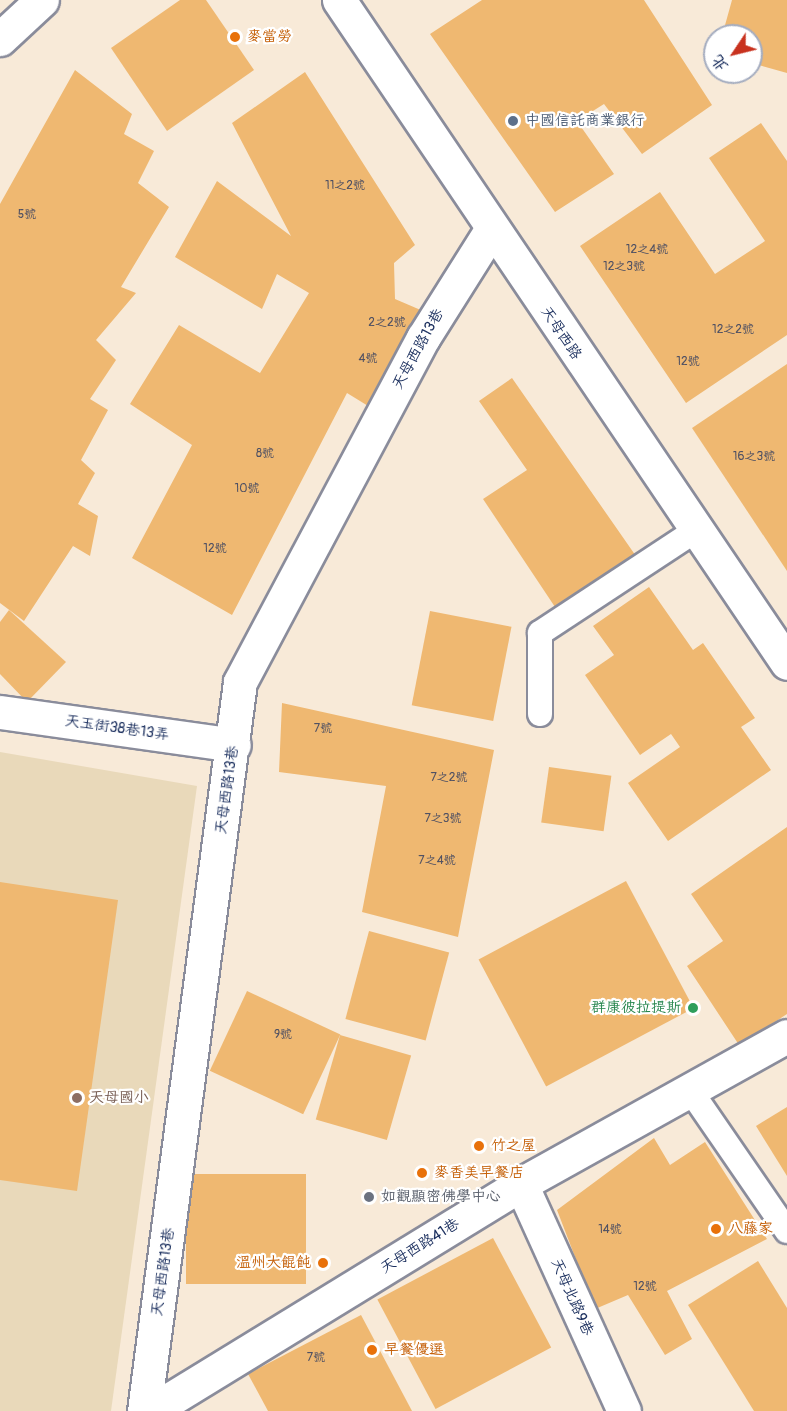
<!DOCTYPE html>
<meta charset="utf-8">
<style>
body{margin:0}
#map{position:relative;width:787px;height:1411px;overflow:hidden;background:#f8ead8;font-family:Pangolin,"LXGW WenKai TC",sans-serif}
div>[style]{position:absolute}
.built>*{inset:0;background:#e9d9ba}
.building>*{inset:0;background:#efb871;transform-origin:0 0}
.roads{filter:drop-shadow(2px 0 #8a8c9b) drop-shadow(-2px 0 #8a8c9b) drop-shadow(0 2px #8a8c9b) drop-shadow(0 -2px #8a8c9b)}
.service>*{height:24px;margin:-12px;padding:0 12px;transform-origin:12px;border-radius:12px;background:#fff}
.minor>*{height:33px;margin:-16.5px;padding:0 16.5px;transform-origin:16.5px;border-radius:16.5px;background:#fff}
.tertiary>*{height:33px;margin:-16.5px;padding:0 16.5px;transform-origin:16.5px;border-radius:16.5px;background:#fff}
.dots>*{width:16px;height:16px;translate:-50% -50%;box-sizing:border-box;border:3px solid #fff;border-radius:50%}
span{translate:-50% -50%;white-space:nowrap;text-align:center;line-height:1.15;-webkit-text-stroke:4.5px #fff;paint-order:stroke}
.number-label{font-size:12px;color:#505163}
.number-label span{-webkit-text-stroke-width:0}
.food-label{font-size:15px;color:#c56008}
.left{translate:0 -50%;text-align:left}
.right{translate:-100% -50%;text-align:right}
.service-label{font-size:15px;color:#4e5e75}
.street-label{font-size:15px;color:#1b2f5e}
.leisure-label{font-size:15px;color:#27864d}
.education-label{font-size:15px;color:#785e54}
.worship-label{font-size:15px;color:#5b616d}
.north{position:absolute;left:703px;top:24px;width:60px;height:60px;box-sizing:border-box;background:#fff;border:2px solid #a4acbf;border-radius:50%;rotate:235deg;font-size:16px;font-weight:700;line-height:24px;text-align:center;color:#1b2f5e}
.north::after{content:'';display:block;margin:auto;width:21px;height:27px;background:#c8321e;clip-path:polygon(50% 0,100% 100%,50% 72%,0 100%)}
</style>
<div id="map">
<div class="built">
<i style="clip-path:polygon(0 752px,197px 786px,111px 1411px,0 1411px)"></i>
</div>
<div class="building">
<i style="clip-path:polygon(180px 0,206px 0,254px 70px,167px 131px,111px 48px)"></i>
<i style="clip-path:polygon(482px 0,644px 0,712px 105px,642px 154px,604px 104px,577px 121px,614px 174px,555px 212px,430px 34px)"></i>
<i style="clip-path:polygon(732px 0,787px 0,787px 73px,751px 63px,751px 36px,722px 36px)"></i>
<i style="clip-path:polygon(75px 70px,132px 114px,124px 134px,154px 151px,138px 183px,169px 207px,121px 287px,136px 293px,96px 340px,116px 360px,90px 399px,108px 410px,81px 460px,95px 473px,78px 504px,98px 516px,90px 556px,73px 546px,24px 621px,0 603px,0 204px)"></i>
<i style="clip-path:polygon(305px 72px,415px 245px,394px 263px,395px 299px,423px 311px,373px 409px,347px 393px,232px 615px,132px 558px,192px 445px,130px 404px,179px 325px,260px 373px,309px 293px,277px 274px,262px 309px,175px 257px,217px 181px,291px 236px,232px 123px)"></i>
<i style="clip-path:polygon(761px 123px,787px 161px,787px 335px,686px 403px,580px 246px,660px 192px,715px 274px,765px 241px,709px 158px)"></i>
<i style="clip-path:polygon(787px 364px,787px 571px,692px 428px)"></i>
<i style="clip-path:polygon(512px 378px,638px 559px,559px 613px,483px 499px,527px 470px,479px 401px)"></i>
<i style="clip-path:polygon(649px 587px,693px 650px,703px 643px,755px 718px,741px 727px,771px 770px,668px 841px,628px 783px,680px 747px,671px 734px,640px 755px,585px 675px,614px 655px,593px 626px)"></i>
<i style="clip-path:polygon(9px 610px,66px 662px,27px 702px,0 674px,0 622px)"></i>
<i style="left:430px;top:611px;width:83px;height:96px;rotate:11deg"></i>
<i style="clip-path:polygon(282px 703px,494px 750px,458px 937px,362px 912px,386px 786px,279px 772px)"></i>
<i style="left:549px;top:767px;width:63px;height:56px;rotate:8deg"></i>
<i style="clip-path:polygon(787px 827px,787px 1014px,739px 1045px,687px 966px,723px 941px,691px 894px)"></i>
<i style="left:626px;top:881px;width:144px;height:167px;rotate:62deg"></i>
<i style="clip-path:polygon(0 882px,118px 900px,77px 1191px,0 1180px)"></i>
<i style="left:369px;top:931px;width:83px;height:91px;rotate:15deg"></i>
<i style="left:247px;top:991px;width:103px;height:88px;rotate:25deg"></i>
<i style="left:340px;top:1035px;width:74px;height:88px;rotate:16deg"></i>
<i style="clip-path:polygon(787px 1107px,787px 1176px,756px 1126px)"></i>
<i style="clip-path:polygon(654px 1138px,670px 1165px,705px 1142px,767px 1239px,667px 1291px,692px 1339px,665px 1355px,628px 1295px,595px 1309px,557px 1210px)"></i>
<i style="left:186px;top:1174px;width:120px;height:110px"></i>
<i style="left:493px;top:1238px;width:124px;height:131px;rotate:62deg"></i>
<i style="clip-path:polygon(758px 1261px,787px 1308px,787px 1411px,754px 1411px,688px 1305px)"></i>
<i style="clip-path:polygon(361px 1315px,412px 1411px,268px 1411px,248px 1374px)"></i>
</div>
<div class="roads">
<div class="service">
<i style="left:540px;top:714px;width:81px;rotate:-90deg"></i>
<i style="left:540px;top:633px;width:187px;rotate:-33.4deg"></i>
<i style="left:690px;top:1090px;width:171px;rotate:55.5deg"></i>
</div>
<div class="minor">
<i style="left:0;top:39px;width:57px;rotate:-42.9deg"></i>
<i style="left:0;top:712px;width:236px;rotate:8deg"></i>
<i style="left:521px;top:1184px;width:249px;rotate:65.6deg"></i>
<i style="left:144px;top:1411px;width:735px;rotate:-82.5deg"></i>
<i style="left:240px;top:682px;width:390px;rotate:-62deg"></i>
<i style="left:423px;top:338px;width:128px;rotate:-57.8deg"></i>
<i style="left:151px;top:1411px;width:434px;rotate:-31.5deg"></i>
<i style="left:521px;top:1184px;width:304px;rotate:-29.1deg"></i>
</div>
<div class="tertiary">
<i style="left:339px;top:0;width:800px;rotate:55.95deg"></i>
</div>
</div>
<div class="dots">
<i style="left:235px;top:37px;background:#e8710a"></i>
<i style="left:513px;top:121px;background:#5c6f8a"></i>
<i style="left:693px;top:1008px;background:#2e9e5b"></i>
<i style="left:77px;top:1098px;background:#8d6e63"></i>
<i style="left:479px;top:1146px;background:#e8710a"></i>
<i style="left:422px;top:1173px;background:#e8710a"></i>
<i style="left:369px;top:1197px;background:#6b7280"></i>
<i style="left:716px;top:1229px;background:#e8710a"></i>
<i style="left:323px;top:1263px;background:#e8710a"></i>
<i style="left:372px;top:1350px;background:#e8710a"></i>
</div>
<div class="number-label">
<span style="left:345px;top:186px">11之2號</span>
<span style="left:27px;top:215px">5號</span>
<span style="left:647px;top:250px">12之4號</span>
<span style="left:624px;top:267px">12之3號</span>
<span style="left:387px;top:323px">2之2號</span>
<span style="left:733px;top:330px">12之2號</span>
<span style="left:368px;top:359px">4號</span>
<span style="left:688px;top:362px">12號</span>
<span style="left:265px;top:454px">8號</span>
<span style="left:754px;top:457px">16之3號</span>
<span style="left:247px;top:489px">10號</span>
<span style="left:215px;top:549px">12號</span>
<span style="left:323px;top:729px">7號</span>
<span style="left:449px;top:778px">7之2號</span>
<span style="left:443px;top:819px">7之3號</span>
<span style="left:437px;top:861px">7之4號</span>
<span style="left:283px;top:1035px">9號</span>
<span style="left:610px;top:1230px">14號</span>
<span style="left:645px;top:1287px">12號</span>
<span style="left:316px;top:1358px">7號</span>
</div>
<div class="food-label">
<span class="left" style="left:247px;top:37px">麥當勞</span>
<span class="left" style="left:491px;top:1146px">竹之屋</span>
<span class="left" style="left:434px;top:1173px">麥香美早餐店</span>
<span class="left" style="left:728px;top:1229px">八藤家</span>
<span class="right" style="left:311px;top:1263px">溫州大餛飩</span>
<span class="left" style="left:384px;top:1350px">早餐優選</span>
</div>
<div class="service-label">
<span class="left" style="left:525px;top:121px">中國信託商業銀行</span>
</div>
<div class="street-label">
<span style="left:561px;top:333px;rotate:56deg">天母西路</span>
<span style="left:418px;top:349px;rotate:-61deg">天母西路13巷</span>
<span style="left:117px;top:728px;rotate:8deg">天玉街38巷13弄</span>
<span style="left:227px;top:790px;rotate:-82deg">天母西路13巷</span>
<span style="left:420px;top:1246px;rotate:-32deg">天母西路41巷</span>
<span style="left:163px;top:1272px;rotate:-82deg">天母西路13巷</span>
<span style="left:572px;top:1297px;rotate:66deg">天母北路9巷</span>
</div>
<div class="leisure-label">
<span class="right" style="left:681px;top:1008px">群康彼拉提斯</span>
</div>
<div class="education-label">
<span class="left" style="left:89px;top:1098px">天母國小</span>
</div>
<div class="worship-label">
<span class="left" style="left:381px;top:1197px">如觀顯密佛學中心</span>
</div>
<div class="north">北</div>
</div>
